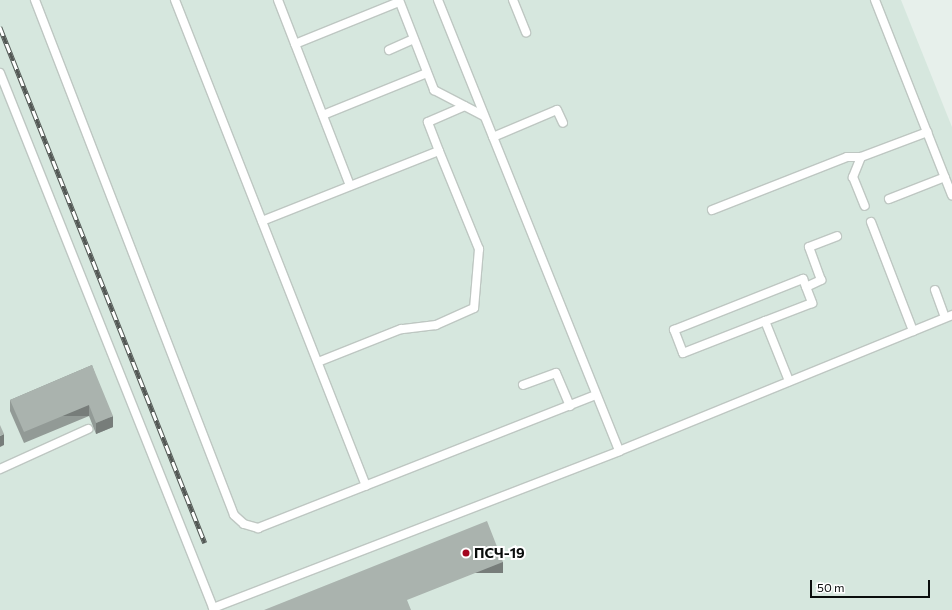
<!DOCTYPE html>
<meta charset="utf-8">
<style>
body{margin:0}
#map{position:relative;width:952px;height:610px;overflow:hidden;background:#e7f0eb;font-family:Commissioner,sans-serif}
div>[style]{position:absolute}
.built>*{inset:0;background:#d6e7de}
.roads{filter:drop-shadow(1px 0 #bec7c2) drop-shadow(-1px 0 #bec7c2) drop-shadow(0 1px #bec7c2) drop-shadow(0 -1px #bec7c2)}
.lane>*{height:8px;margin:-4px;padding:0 4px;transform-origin:4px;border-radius:4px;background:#fff}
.rail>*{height:4.5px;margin-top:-2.25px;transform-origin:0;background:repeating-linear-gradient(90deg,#fff 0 9px,#535855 0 18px);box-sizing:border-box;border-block:1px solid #535855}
.wall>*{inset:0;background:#929a96}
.shaded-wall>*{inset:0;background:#777d7a;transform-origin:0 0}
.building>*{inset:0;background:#aab3ae}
.dots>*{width:11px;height:11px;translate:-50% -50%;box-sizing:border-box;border:2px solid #fff;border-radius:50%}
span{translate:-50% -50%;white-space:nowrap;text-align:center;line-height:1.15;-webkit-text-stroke:4px #fff;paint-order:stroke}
.poi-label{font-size:14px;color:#0a0d0c;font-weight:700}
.left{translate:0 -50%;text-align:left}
.scale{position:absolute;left:810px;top:580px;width:120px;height:18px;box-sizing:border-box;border:2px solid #0a0d0c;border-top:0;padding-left:5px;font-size:12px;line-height:14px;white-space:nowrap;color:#0a0d0c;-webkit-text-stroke:3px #fff;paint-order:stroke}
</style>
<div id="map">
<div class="built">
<i style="clip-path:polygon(0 0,901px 0,952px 127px,952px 610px,0 610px)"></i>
</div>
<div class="roads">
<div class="lane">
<i style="left:35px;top:0;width:552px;rotate:68.87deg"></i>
<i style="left:234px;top:515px;width:13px;rotate:42deg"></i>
<i style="left:244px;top:524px;width:15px;rotate:16deg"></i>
<i style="left:258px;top:528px;width:363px;rotate:-21.5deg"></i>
<i style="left:175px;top:0;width:522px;rotate:68.54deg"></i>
<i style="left:278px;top:0;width:199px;rotate:68.8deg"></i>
<i style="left:399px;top:0;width:97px;rotate:68.7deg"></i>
<i style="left:434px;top:90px;width:56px;rotate:27.5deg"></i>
<i style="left:438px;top:0;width:486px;rotate:68.1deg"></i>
<i style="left:513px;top:0;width:35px;rotate:68deg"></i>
<i style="left:875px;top:0;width:210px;rotate:68.5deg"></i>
<i style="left:295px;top:44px;width:112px;rotate:-22deg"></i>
<i style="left:389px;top:50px;width:27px;rotate:-24deg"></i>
<i style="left:0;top:73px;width:578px;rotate:68.27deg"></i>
<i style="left:323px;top:115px;width:112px;rotate:-22deg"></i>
<i style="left:493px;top:137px;width:69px;rotate:-22.9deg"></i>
<i style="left:557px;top:110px;width:14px;rotate:65deg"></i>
<i style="left:439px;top:151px;width:31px;rotate:-111deg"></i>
<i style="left:428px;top:122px;width:40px;rotate:-23.4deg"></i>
<i style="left:861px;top:157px;width:22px;rotate:112deg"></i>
<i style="left:853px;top:177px;width:31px;rotate:68deg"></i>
<i style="left:889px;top:199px;width:60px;rotate:-21.4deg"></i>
<i style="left:712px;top:210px;width:145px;rotate:-21.4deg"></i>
<i style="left:847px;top:157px;width:14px"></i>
<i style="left:861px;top:157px;width:71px;rotate:-20.7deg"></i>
<i style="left:262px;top:221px;width:190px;rotate:-21.6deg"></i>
<i style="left:439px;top:151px;width:106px;rotate:67.8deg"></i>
<i style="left:479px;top:249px;width:59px;rotate:94.8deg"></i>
<i style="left:474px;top:308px;width:42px;rotate:155.9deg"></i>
<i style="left:436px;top:325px;width:35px;rotate:173deg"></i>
<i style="left:401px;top:329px;width:89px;rotate:158.3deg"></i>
<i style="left:871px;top:222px;width:117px;rotate:68.9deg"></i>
<i style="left:806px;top:287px;width:17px;rotate:-25deg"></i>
<i style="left:821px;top:280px;width:35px;rotate:-110deg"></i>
<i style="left:809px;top:247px;width:30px;rotate:-21deg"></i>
<i style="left:935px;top:290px;width:29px;rotate:70deg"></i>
<i style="left:765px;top:321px;width:88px;rotate:158.7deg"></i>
<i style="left:683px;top:353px;width:25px;rotate:-111deg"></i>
<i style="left:674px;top:330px;width:139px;rotate:-21.6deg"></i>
<i style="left:803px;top:279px;width:26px;rotate:69deg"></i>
<i style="left:812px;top:303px;width:50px;rotate:159deg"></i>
<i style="left:765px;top:321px;width:65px;rotate:68.2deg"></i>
<i style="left:523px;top:385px;width:35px;rotate:-20deg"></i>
<i style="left:556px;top:373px;width:36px;rotate:67deg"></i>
<i style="left:0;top:469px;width:97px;rotate:-24.4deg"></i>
<i style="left:213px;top:608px;width:435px;rotate:-21.1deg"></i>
<i style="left:619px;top:451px;width:360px;rotate:-22.2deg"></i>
</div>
</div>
<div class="rail">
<i style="left:0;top:27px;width:555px;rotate:68.33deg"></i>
</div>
<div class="wall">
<i style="clip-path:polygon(92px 365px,113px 427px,96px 434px,89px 416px,24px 443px,10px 411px,10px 400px)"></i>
</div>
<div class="shaded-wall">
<i style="left:89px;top:405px;width:11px;height:70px;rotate:90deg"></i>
<i style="clip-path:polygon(113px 416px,113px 427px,96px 434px,96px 423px)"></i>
<i style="clip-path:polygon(4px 434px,4px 445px,0 447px,0 436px)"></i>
<i style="left:503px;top:562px;width:11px;height:103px;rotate:90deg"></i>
</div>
<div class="building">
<i style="clip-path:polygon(92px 365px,113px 416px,96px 423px,89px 405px,24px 432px,10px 400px)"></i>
<i style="clip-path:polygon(0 425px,4px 434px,0 436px)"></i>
<i style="clip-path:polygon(487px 521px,503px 562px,407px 600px,411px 610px,264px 610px)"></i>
</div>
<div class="dots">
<i style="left:466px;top:553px;background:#a3051f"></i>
</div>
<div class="poi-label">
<span class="left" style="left:474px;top:553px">ПСЧ-19</span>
</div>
<div class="scale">50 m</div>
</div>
